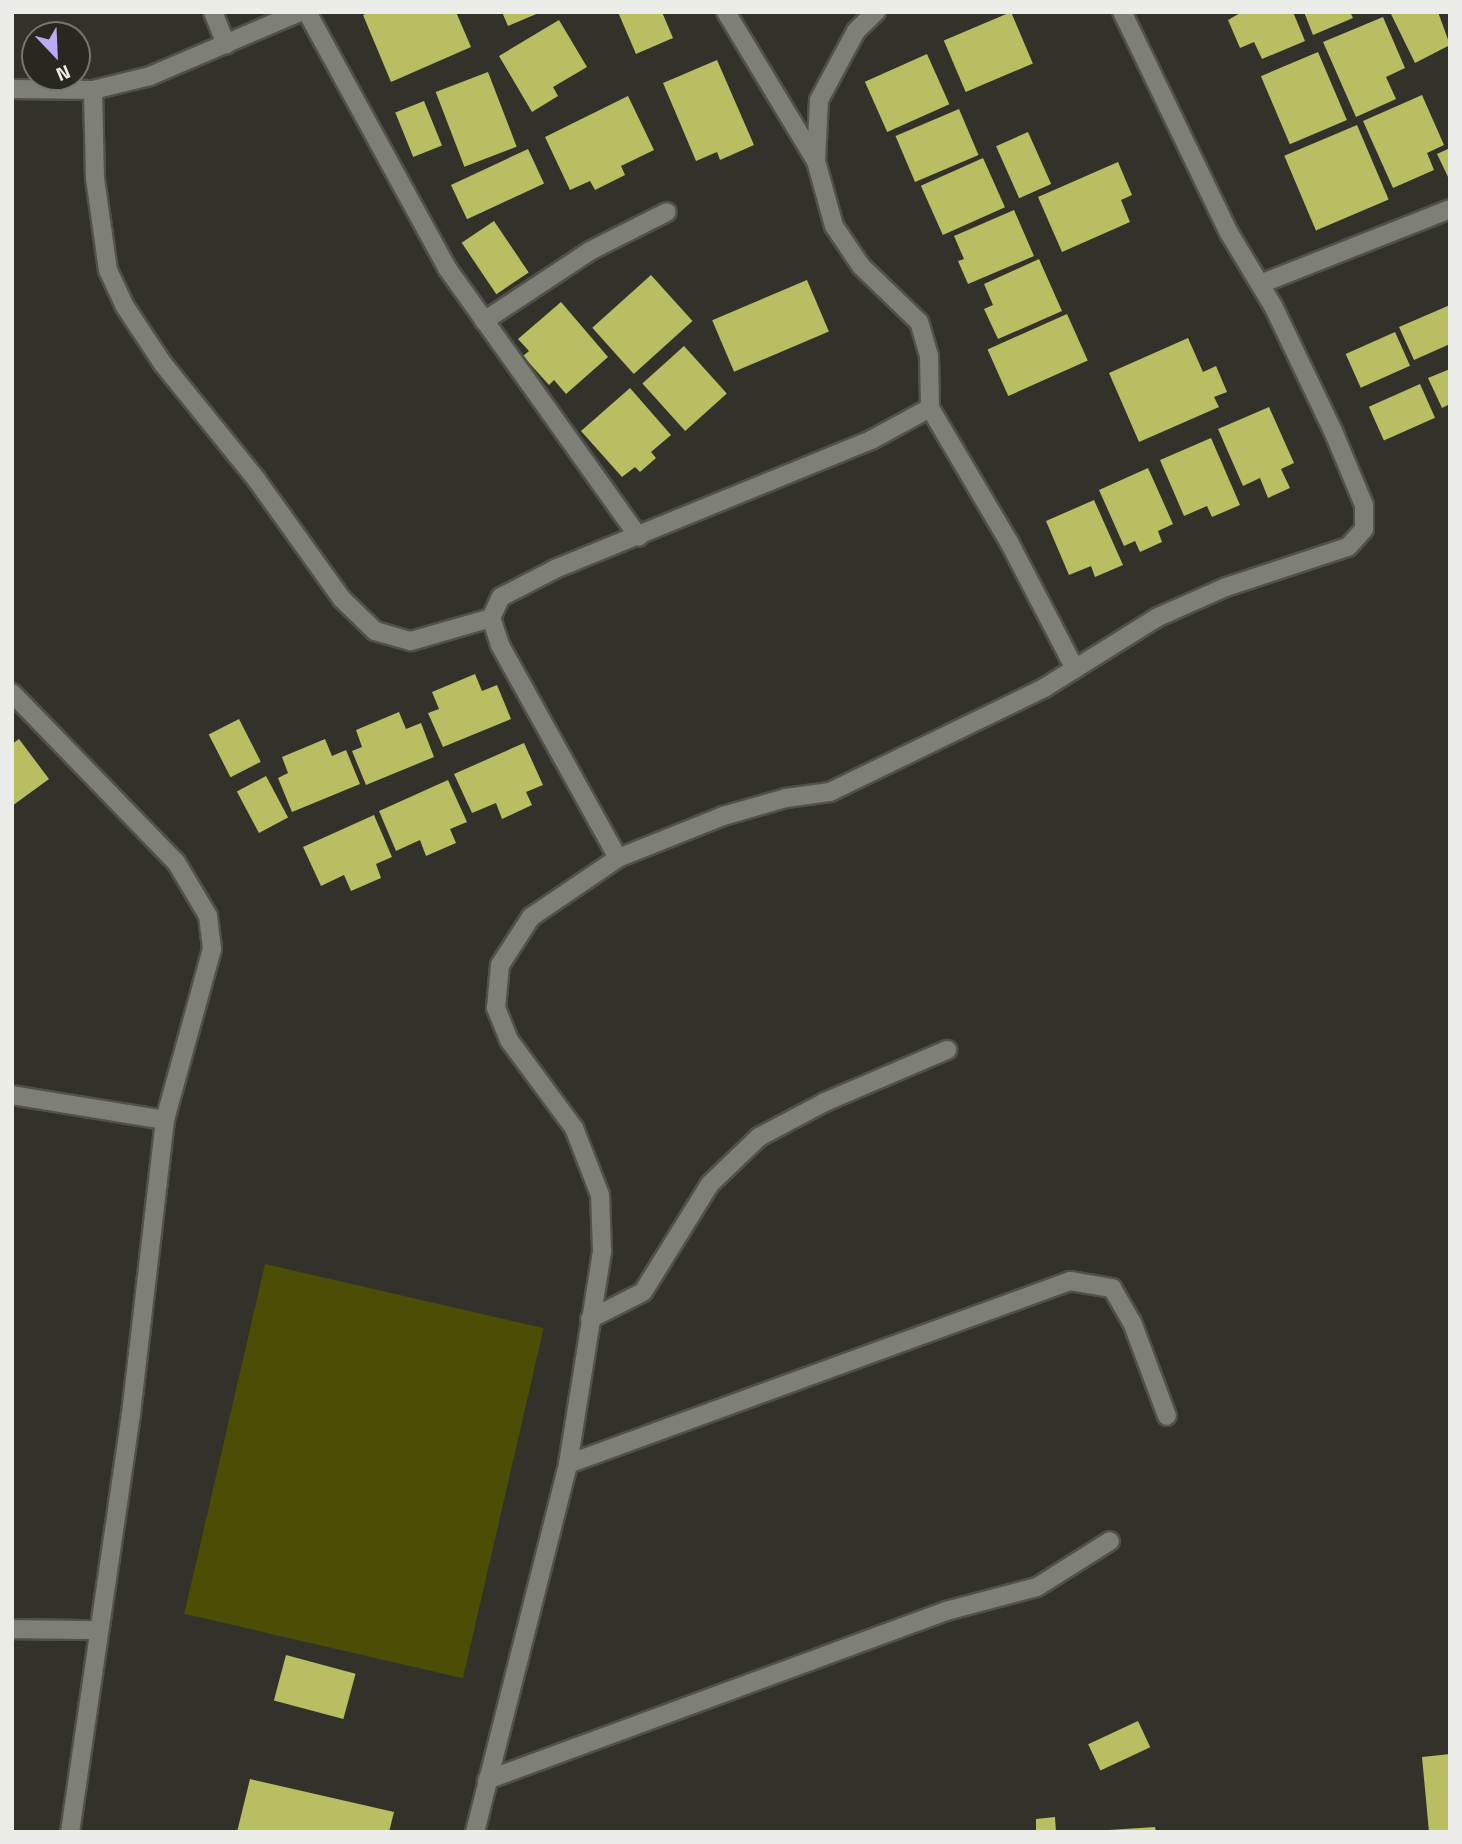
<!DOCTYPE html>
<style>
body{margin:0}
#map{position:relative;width:1462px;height:1844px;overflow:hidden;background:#32322b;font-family:"Titillium Web",sans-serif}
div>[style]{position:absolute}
.green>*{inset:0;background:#4c4e05;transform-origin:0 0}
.building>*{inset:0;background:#b8be61;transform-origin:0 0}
.roads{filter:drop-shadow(2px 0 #50514a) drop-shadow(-2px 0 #50514a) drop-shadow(0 2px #50514a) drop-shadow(0 -2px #50514a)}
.minor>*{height:18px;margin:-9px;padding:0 9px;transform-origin:9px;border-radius:9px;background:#7e7f76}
span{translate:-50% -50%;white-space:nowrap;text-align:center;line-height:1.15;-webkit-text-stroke:7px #282821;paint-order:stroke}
.frame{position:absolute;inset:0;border:14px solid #ecede8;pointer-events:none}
.north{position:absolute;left:21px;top:21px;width:70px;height:70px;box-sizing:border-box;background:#282821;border:2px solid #767771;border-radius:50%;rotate:157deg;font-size:19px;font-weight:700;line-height:28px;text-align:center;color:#ecede8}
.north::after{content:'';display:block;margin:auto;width:24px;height:32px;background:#b9abf7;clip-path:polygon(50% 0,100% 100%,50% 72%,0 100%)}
</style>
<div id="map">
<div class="green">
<i style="left:265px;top:1264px;width:286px;height:359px;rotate:13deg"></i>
</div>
<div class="building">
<i style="clip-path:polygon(370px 12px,456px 12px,471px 47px,391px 82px,363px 15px)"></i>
<i style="clip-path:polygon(502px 12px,541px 12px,508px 26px)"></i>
<i style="clip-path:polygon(618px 12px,662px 12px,673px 38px,636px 54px)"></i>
<i style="left:1011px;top:12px;width:56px;height:73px;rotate:67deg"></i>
<i style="clip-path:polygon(1242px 12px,1293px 12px,1305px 41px,1262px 59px,1254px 42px,1240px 48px,1228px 20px)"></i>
<i style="clip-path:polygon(1304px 12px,1350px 12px,1353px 18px,1313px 35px)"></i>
<i style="clip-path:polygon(1390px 12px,1438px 12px,1450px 45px,1415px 63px)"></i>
<i style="clip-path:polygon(1383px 17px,1405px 68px,1386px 77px,1396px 99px,1356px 117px,1323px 42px)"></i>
<i style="clip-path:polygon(559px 20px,587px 67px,553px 87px,558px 96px,532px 112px,499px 56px)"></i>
<i style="left:1318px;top:52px;width:74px;height:62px;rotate:67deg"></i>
<i style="left:927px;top:54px;width:55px;height:68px;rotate:66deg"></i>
<i style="clip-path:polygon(717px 60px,754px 145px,720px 160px,717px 152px,696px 161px,663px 83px)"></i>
<i style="left:488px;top:72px;width:80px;height:56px;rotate:69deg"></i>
<i style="clip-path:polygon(1422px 95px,1444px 145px,1427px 153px,1434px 170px,1393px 188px,1363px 121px)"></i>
<i style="clip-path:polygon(628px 96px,654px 150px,621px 166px,625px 175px,595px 190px,590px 181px,570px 190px,545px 137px)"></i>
<i style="left:424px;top:101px;width:48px;height:31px;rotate:68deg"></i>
<i style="left:959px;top:109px;width:50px;height:69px;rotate:67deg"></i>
<i style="left:1357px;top:125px;width:81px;height:79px;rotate:67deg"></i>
<i style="left:1028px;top:132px;width:57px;height:35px;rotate:66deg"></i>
<i style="clip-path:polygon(1450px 148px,1450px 181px,1437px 154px)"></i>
<i style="left:528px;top:149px;width:38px;height:85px;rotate:65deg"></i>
<i style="left:983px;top:158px;width:54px;height:68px;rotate:66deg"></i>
<i style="clip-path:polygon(1118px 162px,1132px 195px,1121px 200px,1130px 222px,1062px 252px,1038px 197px)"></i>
<i style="clip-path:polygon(1014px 210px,1034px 256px,968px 284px,958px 261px,964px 259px,954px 236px)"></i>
<i style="left:494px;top:221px;width:62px;height:39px;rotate:56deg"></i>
<i style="clip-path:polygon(1039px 259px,1062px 311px,998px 339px,984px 309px,993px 305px,984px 284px)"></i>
<i style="left:651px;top:275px;width:62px;height:79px;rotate:48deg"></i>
<i style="left:807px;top:280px;width:56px;height:103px;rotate:67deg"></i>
<i style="clip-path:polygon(561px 302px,608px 357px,566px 394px,554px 380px,549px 385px,523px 356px,529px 351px,518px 339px)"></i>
<i style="clip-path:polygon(1450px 305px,1450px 344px,1414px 360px,1399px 327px)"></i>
<i style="left:1067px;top:314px;width:51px;height:87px;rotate:66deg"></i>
<i style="left:1395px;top:332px;width:37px;height:54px;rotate:66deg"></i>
<i style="clip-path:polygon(1188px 338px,1203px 372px,1216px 366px,1227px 392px,1214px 397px,1219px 407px,1139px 442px,1109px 373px)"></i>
<i style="left:684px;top:346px;width:64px;height:56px;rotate:48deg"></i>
<i style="clip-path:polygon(1450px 369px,1450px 404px,1442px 408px,1428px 378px)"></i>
<i style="left:1420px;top:384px;width:37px;height:56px;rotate:66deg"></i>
<i style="clip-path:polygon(630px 388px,671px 435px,651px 452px,656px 458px,640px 472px,635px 467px,622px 477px,581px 431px)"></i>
<i style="clip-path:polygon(1269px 407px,1294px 463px,1281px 469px,1290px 488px,1268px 498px,1260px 478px,1243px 486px,1218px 429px)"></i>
<i style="clip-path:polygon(1211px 438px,1240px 505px,1212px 517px,1207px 506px,1184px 516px,1160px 460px)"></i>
<i style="clip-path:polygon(1148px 468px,1173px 524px,1158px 531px,1162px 542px,1140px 552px,1135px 541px,1124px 546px,1099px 490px)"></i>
<i style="clip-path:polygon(1094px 500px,1123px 565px,1095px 577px,1091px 566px,1069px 575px,1046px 521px)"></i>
<i style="clip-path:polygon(475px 674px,482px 691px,497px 685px,511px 719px,443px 747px,428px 713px,439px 709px,432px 692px)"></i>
<i style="clip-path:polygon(399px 712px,406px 729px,421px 723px,434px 757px,366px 785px,352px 751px,362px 747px,356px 730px)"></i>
<i style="left:239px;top:719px;width:48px;height:34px;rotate:63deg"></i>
<i style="clip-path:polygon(19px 739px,49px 779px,12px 806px,12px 744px)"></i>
<i style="clip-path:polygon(325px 739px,332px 756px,346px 750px,360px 784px,292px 812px,278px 778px,288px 773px,282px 757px)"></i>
<i style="clip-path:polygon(524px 743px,543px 785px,526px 792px,532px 805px,502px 819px,496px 803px,472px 813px,454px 774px)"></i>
<i style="left:266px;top:776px;width:47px;height:33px;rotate:62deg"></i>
<i style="clip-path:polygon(448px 780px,467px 822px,450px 829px,456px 843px,426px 856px,420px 840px,396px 851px,379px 811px)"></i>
<i style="clip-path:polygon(374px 815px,392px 857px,376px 864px,381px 878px,351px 891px,344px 875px,321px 886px,303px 847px)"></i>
<i style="left:286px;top:1655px;width:72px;height:47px;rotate:15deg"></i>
<i style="left:1138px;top:1721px;width:29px;height:55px;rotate:65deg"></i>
<i style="clip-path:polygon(1450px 1754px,1450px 1832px,1429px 1832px,1422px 1757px)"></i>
<i style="clip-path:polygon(250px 1779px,394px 1812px,389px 1832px,237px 1832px)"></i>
<i style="clip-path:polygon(1055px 1817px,1056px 1832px,1036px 1832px,1036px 1819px)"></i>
<i style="clip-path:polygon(1155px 1827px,1156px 1832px,1109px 1832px,1109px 1830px)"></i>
</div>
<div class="roads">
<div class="minor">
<i style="left:213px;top:12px;width:35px;rotate:68deg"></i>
<i style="left:307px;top:12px;width:292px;rotate:61.3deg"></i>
<i style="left:447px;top:268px;width:330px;rotate:54.5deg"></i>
<i style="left:726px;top:12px;width:174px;rotate:58.9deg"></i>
<i style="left:12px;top:89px;width:81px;rotate:0.7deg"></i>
<i style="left:93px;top:90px;width:59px;rotate:-13.8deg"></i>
<i style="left:150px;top:76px;width:163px;rotate:-23.1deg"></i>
<i style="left:93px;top:90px;width:88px;rotate:88.7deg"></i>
<i style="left:95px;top:178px;width:93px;rotate:82deg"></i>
<i style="left:108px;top:270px;width:38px;rotate:65deg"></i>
<i style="left:124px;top:305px;width:71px;rotate:56.5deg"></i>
<i style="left:163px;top:364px;width:148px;rotate:51deg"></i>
<i style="left:256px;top:479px;width:148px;rotate:54.4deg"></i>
<i style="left:342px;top:599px;width:46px;rotate:44.1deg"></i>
<i style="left:375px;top:631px;width:37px;rotate:16deg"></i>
<i style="left:411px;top:641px;width:83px;rotate:-16deg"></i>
<i style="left:1260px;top:284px;width:204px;rotate:-21.5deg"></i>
<i style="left:484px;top:321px;width:127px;rotate:-33.4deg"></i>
<i style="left:590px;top:251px;width:86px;rotate:-26.9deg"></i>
<i style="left:930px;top:408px;width:156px;rotate:59.5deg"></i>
<i style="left:1009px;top:542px;width:143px;rotate:62.5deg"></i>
<i style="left:12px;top:693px;width:235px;rotate:45.9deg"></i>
<i style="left:176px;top:862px;width:63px;rotate:59.3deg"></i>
<i style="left:208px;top:916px;width:33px;rotate:83deg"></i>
<i style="left:212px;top:949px;width:177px;rotate:105.4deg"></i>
<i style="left:165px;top:1120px;width:296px;rotate:96.6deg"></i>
<i style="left:131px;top:1414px;width:422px;rotate:98.3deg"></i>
<i style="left:618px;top:858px;width:244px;rotate:-119deg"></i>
<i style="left:500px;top:645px;width:28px;rotate:-108deg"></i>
<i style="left:491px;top:618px;width:23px;rotate:-65deg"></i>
<i style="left:501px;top:597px;width:61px;rotate:-27.4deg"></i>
<i style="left:555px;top:569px;width:341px;rotate:-22.2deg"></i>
<i style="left:871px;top:440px;width:67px;rotate:-28.5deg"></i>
<i style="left:930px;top:408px;width:52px;rotate:-91.1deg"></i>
<i style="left:929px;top:356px;width:35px;rotate:-106deg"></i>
<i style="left:919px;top:322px;width:81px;rotate:-136deg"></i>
<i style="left:861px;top:266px;width:48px;rotate:-124deg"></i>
<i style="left:834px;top:226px;width:67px;rotate:-105.5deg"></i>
<i style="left:816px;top:161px;width:61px;rotate:-87.2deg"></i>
<i style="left:819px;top:100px;width:78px;rotate:-61.8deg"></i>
<i style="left:856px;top:31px;width:28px;rotate:-44deg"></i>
<i style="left:12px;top:1095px;width:155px;rotate:9.3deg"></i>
<i style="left:590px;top:1319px;width:59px;rotate:-27deg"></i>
<i style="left:643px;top:1292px;width:127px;rotate:-58.2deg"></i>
<i style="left:710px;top:1184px;width:68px;rotate:-43.8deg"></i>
<i style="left:759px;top:1137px;width:75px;rotate:-27.9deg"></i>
<i style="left:825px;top:1102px;width:133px;rotate:-23.1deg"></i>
<i style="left:568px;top:1464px;width:534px;rotate:-20.03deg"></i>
<i style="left:1070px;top:1281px;width:43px;rotate:9.5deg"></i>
<i style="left:1112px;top:1288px;width:39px;rotate:60deg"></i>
<i style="left:1132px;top:1322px;width:100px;rotate:69.6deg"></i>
<i style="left:12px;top:1629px;width:84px;rotate:0.7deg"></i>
<i style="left:487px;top:1780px;width:489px;rotate:-20.2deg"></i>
<i style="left:946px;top:1611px;width:94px;rotate:-14.8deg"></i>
<i style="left:1037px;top:1587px;width:86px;rotate:-32.2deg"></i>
<i style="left:475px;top:1832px;width:380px;rotate:-75.8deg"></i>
<i style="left:568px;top:1464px;width:216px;rotate:-80.9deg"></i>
<i style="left:602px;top:1251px;width:56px;rotate:-92deg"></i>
<i style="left:600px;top:1195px;width:72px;rotate:-111.2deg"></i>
<i style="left:574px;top:1128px;width:109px;rotate:-126.5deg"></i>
<i style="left:509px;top:1040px;width:35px;rotate:-112deg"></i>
<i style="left:496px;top:1008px;width:43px;rotate:-84.7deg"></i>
<i style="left:500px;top:965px;width:57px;rotate:-57.1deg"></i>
<i style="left:531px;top:917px;width:105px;rotate:-34.1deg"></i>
<i style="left:618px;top:858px;width:113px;rotate:-21.8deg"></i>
<i style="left:723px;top:816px;width:66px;rotate:-15.9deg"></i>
<i style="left:786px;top:798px;width:44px;rotate:-7.8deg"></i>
<i style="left:830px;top:792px;width:238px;rotate:-25.9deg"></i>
<i style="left:1044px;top:688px;width:134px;rotate:-31.9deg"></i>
<i style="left:1158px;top:617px;width:74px;rotate:-23.8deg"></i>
<i style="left:1226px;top:587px;width:128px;rotate:-18.2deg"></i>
<i style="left:1348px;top:547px;width:24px;rotate:-48deg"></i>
<i style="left:1364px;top:529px;width:24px;rotate:-90deg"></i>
<i style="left:1364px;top:505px;width:80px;rotate:-112.7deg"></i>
<i style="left:1333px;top:431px;width:139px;rotate:-115.6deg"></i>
<i style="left:1273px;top:306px;width:85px;rotate:-121.1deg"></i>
<i style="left:1229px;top:233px;width:246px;rotate:-115.8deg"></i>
</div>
</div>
<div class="frame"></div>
<div class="north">N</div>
</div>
